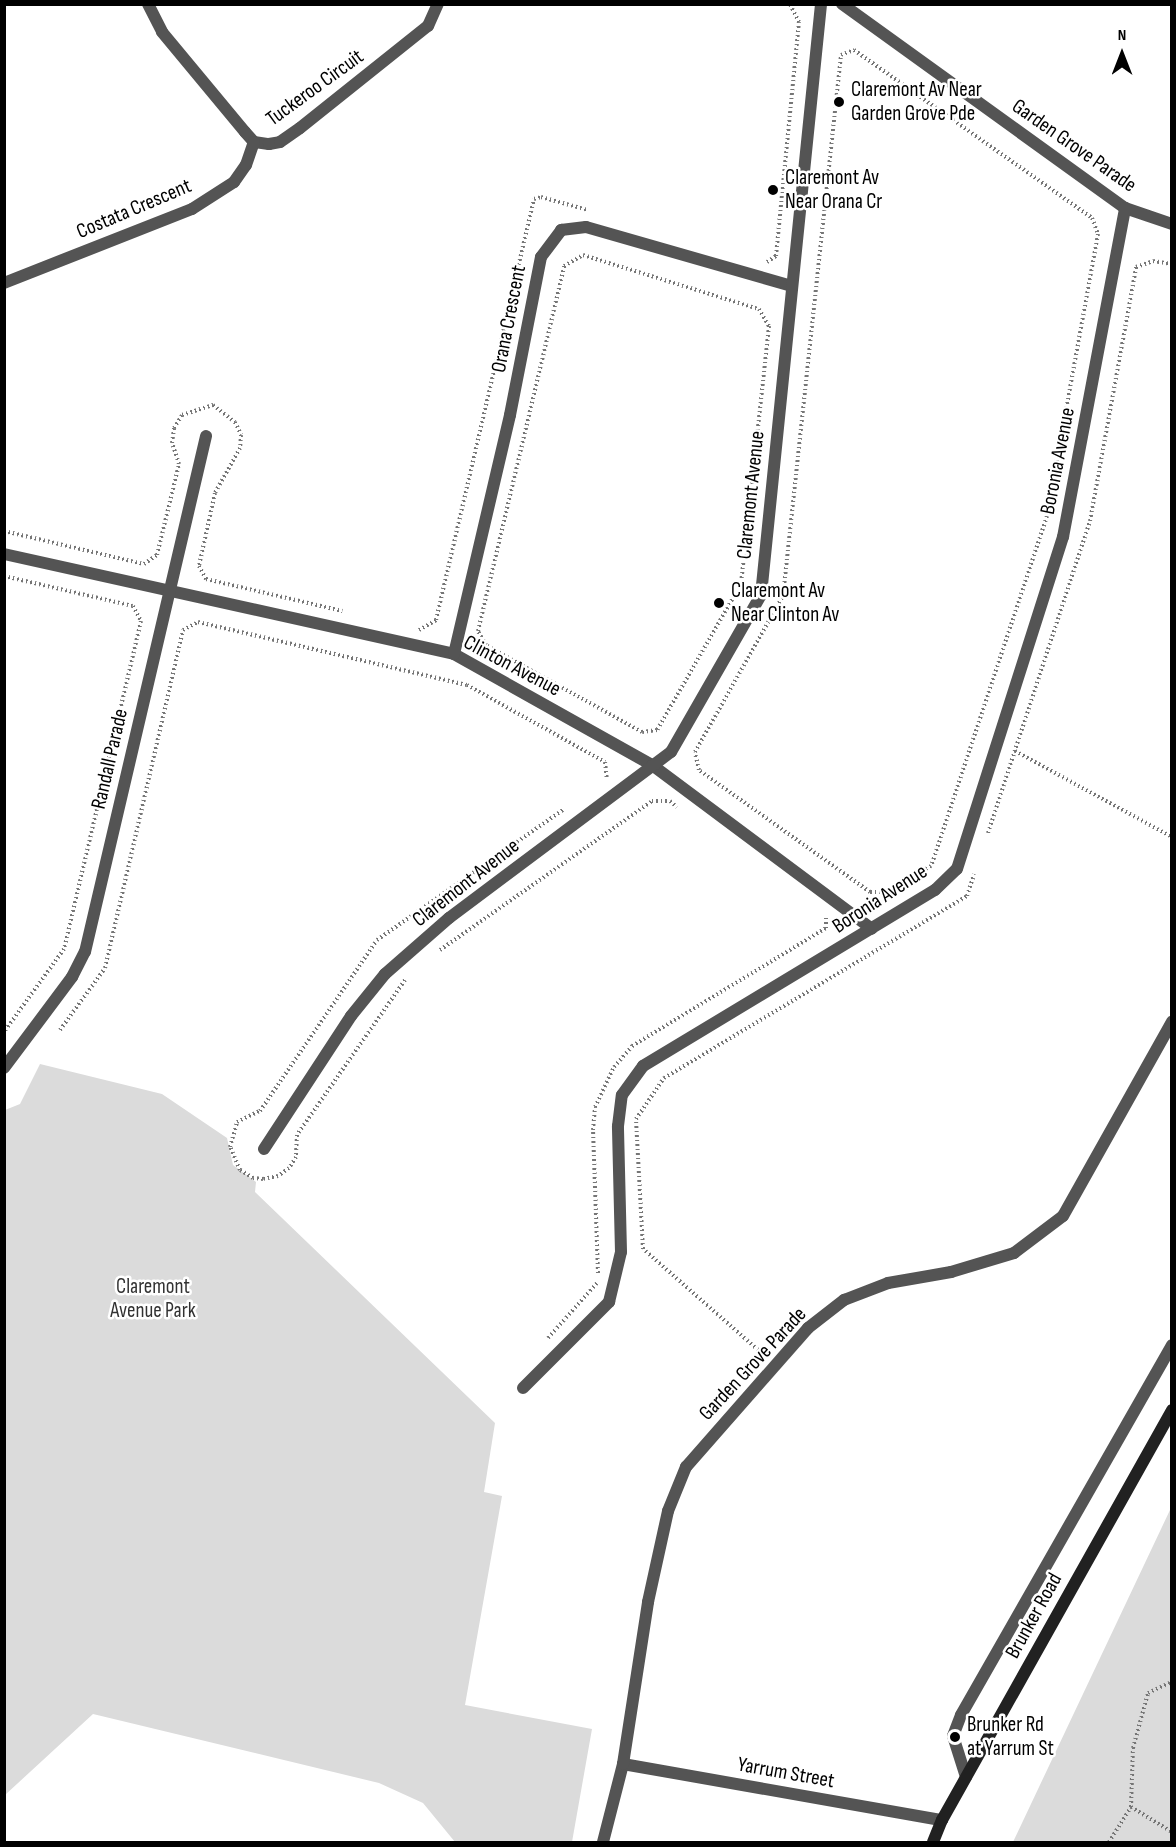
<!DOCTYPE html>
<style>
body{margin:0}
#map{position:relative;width:1176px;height:1847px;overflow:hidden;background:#fff;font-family:"Sofia Sans Condensed",sans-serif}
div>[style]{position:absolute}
.green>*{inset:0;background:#dbdbdb}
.path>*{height:4px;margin-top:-2px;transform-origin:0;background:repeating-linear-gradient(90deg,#767676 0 1.5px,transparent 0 4.5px)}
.minor>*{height:12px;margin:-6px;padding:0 6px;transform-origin:6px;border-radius:6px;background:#545454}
.secondary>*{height:12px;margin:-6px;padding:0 6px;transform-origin:6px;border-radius:6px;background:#212121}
.dots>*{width:16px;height:16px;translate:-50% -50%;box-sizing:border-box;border:3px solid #fff;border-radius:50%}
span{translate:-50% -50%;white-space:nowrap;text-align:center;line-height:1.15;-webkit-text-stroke:5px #fff;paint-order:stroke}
.street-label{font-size:21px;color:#000}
.poi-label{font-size:21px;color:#000}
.left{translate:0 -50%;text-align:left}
.park-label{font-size:21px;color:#323232}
.frame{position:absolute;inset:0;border:6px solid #000;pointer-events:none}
.north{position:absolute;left:1092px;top:24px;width:60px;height:60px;-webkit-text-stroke:4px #fff;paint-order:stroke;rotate:0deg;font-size:16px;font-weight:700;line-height:24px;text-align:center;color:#000}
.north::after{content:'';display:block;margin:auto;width:21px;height:27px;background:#000;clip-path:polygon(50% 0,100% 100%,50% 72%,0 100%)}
</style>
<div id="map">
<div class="green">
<i style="clip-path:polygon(40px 1064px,162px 1094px,227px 1138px,233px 1165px,256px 1182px,255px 1192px,495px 1423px,484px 1492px,502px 1496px,465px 1705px,592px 1729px,572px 1842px,455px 1842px,423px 1803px,379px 1783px,93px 1714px,5px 1795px,5px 1110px,20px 1104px)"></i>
<i style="clip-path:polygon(1171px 1507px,1171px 1842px,1013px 1842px,1170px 1510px)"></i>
</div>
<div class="path">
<i style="left:854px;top:50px;width:291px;rotate:35.2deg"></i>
<i style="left:1092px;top:218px;width:17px;rotate:69deg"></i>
<i style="left:1098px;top:234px;width:287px;rotate:100.3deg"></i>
<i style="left:1047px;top:516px;width:369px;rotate:108.3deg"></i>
<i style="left:931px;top:866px;width:53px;rotate:150.5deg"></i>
<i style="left:885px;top:892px;width:15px;rotate:180deg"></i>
<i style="left:870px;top:892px;width:210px;rotate:-144.5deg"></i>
<i style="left:699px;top:770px;width:18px;rotate:-103deg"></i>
<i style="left:695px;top:752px;width:179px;rotate:-60.6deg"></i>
<i style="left:783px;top:596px;width:544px;rotate:-83.88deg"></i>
<i style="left:841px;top:55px;width:14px;rotate:-21deg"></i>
<i style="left:583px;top:255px;width:184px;rotate:17.1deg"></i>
<i style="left:759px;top:309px;width:20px;rotate:60deg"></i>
<i style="left:769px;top:326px;width:260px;rotate:96.2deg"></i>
<i style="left:741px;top:584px;width:168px;rotate:119.9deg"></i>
<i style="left:657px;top:730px;width:15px;rotate:172deg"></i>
<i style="left:642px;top:732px;width:179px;rotate:-150.9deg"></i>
<i style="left:486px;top:645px;width:16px;rotate:-120deg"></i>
<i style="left:478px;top:631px;width:375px;rotate:-76.7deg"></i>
<i style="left:564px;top:266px;width:22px;rotate:-30deg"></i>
<i style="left:767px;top:262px;width:11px;rotate:-34deg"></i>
<i style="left:776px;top:256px;width:235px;rotate:-84.4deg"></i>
<i style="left:799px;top:22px;width:20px;rotate:-117deg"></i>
<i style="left:4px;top:531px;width:144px;rotate:13.3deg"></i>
<i style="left:144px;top:564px;width:16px;rotate:-35deg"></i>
<i style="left:157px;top:555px;width:94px;rotate:-76.4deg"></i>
<i style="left:179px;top:464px;width:22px;rotate:-108deg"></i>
<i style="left:172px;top:443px;width:15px;rotate:-82deg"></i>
<i style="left:174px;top:428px;width:15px;rotate:-58deg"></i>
<i style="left:182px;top:415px;width:33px;rotate:-18deg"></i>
<i style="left:213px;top:405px;width:28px;rotate:38deg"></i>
<i style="left:235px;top:422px;width:14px;rotate:65deg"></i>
<i style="left:241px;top:435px;width:13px;rotate:94deg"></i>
<i style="left:240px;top:448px;width:51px;rotate:119.1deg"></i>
<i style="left:215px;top:493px;width:75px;rotate:102.4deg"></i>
<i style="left:199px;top:566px;width:15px;rotate:62deg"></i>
<i style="left:206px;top:579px;width:140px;rotate:13.2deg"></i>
<i style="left:4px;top:576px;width:132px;rotate:13.1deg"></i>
<i style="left:133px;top:606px;width:17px;rotate:62deg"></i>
<i style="left:141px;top:621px;width:337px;rotate:103.2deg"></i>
<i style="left:64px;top:949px;width:102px;rotate:125.9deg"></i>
<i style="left:419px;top:630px;width:20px;rotate:-30deg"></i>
<i style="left:436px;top:620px;width:432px;rotate:-76.9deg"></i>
<i style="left:534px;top:199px;width:7px;rotate:-16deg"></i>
<i style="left:541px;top:197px;width:49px;rotate:15.5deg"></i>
<i style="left:1015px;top:751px;width:179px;rotate:28.7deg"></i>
<i style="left:988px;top:833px;width:328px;rotate:-71.9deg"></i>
<i style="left:1090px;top:521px;width:258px;rotate:-79.7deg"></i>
<i style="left:1136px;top:267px;width:18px;rotate:-19deg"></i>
<i style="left:1153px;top:261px;width:19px;rotate:9deg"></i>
<i style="left:440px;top:950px;width:259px;rotate:-35.1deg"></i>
<i style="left:652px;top:801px;width:18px"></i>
<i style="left:670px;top:801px;width:9px;rotate:41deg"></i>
<i style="left:405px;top:980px;width:189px;rotate:124.9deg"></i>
<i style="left:297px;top:1135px;width:22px;rotate:93deg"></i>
<i style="left:296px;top:1157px;width:13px;rotate:122deg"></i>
<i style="left:289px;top:1168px;width:14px;rotate:144deg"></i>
<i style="left:278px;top:1176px;width:15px;rotate:169deg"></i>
<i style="left:263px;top:1179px;width:10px;rotate:-174deg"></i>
<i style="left:253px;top:1178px;width:15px;rotate:-148deg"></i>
<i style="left:240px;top:1170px;width:25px;rotate:-113deg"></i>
<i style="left:230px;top:1147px;width:26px;rotate:-74deg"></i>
<i style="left:237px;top:1122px;width:25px;rotate:-26deg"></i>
<i style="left:260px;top:1111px;width:207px;rotate:-55.6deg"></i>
<i style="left:377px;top:940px;width:227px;rotate:-35deg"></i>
<i style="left:60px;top:1030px;width:77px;rotate:-54deg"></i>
<i style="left:105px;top:968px;width:347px;rotate:-77deg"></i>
<i style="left:183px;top:630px;width:17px;rotate:-28deg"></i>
<i style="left:198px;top:622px;width:276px;rotate:13.2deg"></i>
<i style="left:467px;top:685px;width:158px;rotate:29.2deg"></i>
<i style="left:605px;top:762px;width:18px;rotate:84deg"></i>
<i style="left:598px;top:1273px;width:143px;rotate:-92deg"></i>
<i style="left:593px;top:1130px;width:23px;rotate:-85deg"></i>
<i style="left:595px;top:1107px;width:44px;rotate:-64.6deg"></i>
<i style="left:614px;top:1067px;width:28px;rotate:-49deg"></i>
<i style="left:632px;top:1046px;width:227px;rotate:-31.3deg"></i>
<i style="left:826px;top:928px;width:13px;rotate:-90deg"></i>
<i style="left:548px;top:1338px;width:74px;rotate:-48.3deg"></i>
<i style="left:765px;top:1356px;width:162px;rotate:-138.7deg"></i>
<i style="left:643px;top:1249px;width:130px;rotate:-93.1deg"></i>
<i style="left:636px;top:1119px;width:50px;rotate:-55.7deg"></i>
<i style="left:664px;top:1078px;width:353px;rotate:-31deg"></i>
<i style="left:967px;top:896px;width:23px;rotate:-72deg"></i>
<i style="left:1131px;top:1807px;width:48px;rotate:31.4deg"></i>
<i style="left:1109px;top:1842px;width:41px;rotate:-57.8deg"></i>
<i style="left:1131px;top:1807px;width:59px;rotate:-88.1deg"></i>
<i style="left:1133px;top:1748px;width:57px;rotate:-74.7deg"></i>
<i style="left:1148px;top:1693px;width:26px;rotate:-25deg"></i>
</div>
<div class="minor">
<i style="left:148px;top:4px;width:31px;rotate:63deg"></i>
<i style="left:162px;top:32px;width:130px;rotate:50.3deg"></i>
<i style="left:245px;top:132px;width:13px;rotate:48deg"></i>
<i style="left:254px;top:142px;width:15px;rotate:8deg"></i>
<i style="left:269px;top:144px;width:11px;rotate:-10deg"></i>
<i style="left:280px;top:142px;width:24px;rotate:-35deg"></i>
<i style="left:300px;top:128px;width:164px;rotate:-38.6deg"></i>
<i style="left:428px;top:26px;width:24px;rotate:-66deg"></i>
<i style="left:842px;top:4px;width:349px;rotate:35.8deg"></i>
<i style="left:1125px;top:208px;width:50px;rotate:18.8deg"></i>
<i style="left:4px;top:283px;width:202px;rotate:-21.5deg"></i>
<i style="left:192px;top:209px;width:50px;rotate:-32.7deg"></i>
<i style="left:234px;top:182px;width:21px;rotate:-55deg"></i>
<i style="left:246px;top:165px;width:24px;rotate:-71deg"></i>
<i style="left:4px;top:554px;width:461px;rotate:12.5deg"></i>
<i style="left:454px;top:654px;width:227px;rotate:29.3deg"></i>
<i style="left:652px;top:765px;width:274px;rotate:36.7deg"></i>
<i style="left:454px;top:654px;width:245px;rotate:-76.8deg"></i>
<i style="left:510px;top:415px;width:161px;rotate:-78.9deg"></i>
<i style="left:541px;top:257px;width:34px;rotate:-53deg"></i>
<i style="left:561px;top:230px;width:25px;rotate:-7deg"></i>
<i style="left:586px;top:227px;width:214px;rotate:16deg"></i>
<i style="left:4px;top:1068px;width:114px;rotate:-53.2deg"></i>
<i style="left:72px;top:977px;width:28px;rotate:-63deg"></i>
<i style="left:85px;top:952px;width:530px;rotate:-76.8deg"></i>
<i style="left:264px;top:1149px;width:159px;rotate:-56.8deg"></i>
<i style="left:351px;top:1016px;width:54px;rotate:-51deg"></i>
<i style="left:385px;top:974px;width:85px;rotate:-41.2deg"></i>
<i style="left:449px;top:918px;width:277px;rotate:-36.8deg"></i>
<i style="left:671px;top:752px;width:181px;rotate:-60.2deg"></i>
<i style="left:761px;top:595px;width:594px;rotate:-84.2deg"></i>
<i style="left:523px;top:1388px;width:122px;rotate:-45deg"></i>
<i style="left:609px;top:1302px;width:51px;rotate:-76.5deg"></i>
<i style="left:621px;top:1252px;width:126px;rotate:-91.4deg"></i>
<i style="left:618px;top:1126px;width:31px;rotate:-83deg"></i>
<i style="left:622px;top:1095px;width:36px;rotate:-54deg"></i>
<i style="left:643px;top:1066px;width:341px;rotate:-31.1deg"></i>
<i style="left:935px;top:890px;width:30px;rotate:-44deg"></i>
<i style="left:957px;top:869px;width:349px;rotate:-72.3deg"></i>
<i style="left:1063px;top:537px;width:335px;rotate:-79.3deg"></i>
<i style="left:623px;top:1764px;width:324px;rotate:10deg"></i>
<i style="left:966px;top:1777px;width:43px;rotate:-107.6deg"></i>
<i style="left:953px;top:1736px;width:22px;rotate:-69deg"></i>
<i style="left:961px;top:1715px;width:426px;rotate:-60.3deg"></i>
<i style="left:603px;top:1842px;width:81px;rotate:-75.6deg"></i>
<i style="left:623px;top:1764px;width:164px;rotate:-81.2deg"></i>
<i style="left:648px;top:1602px;width:93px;rotate:-77.6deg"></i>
<i style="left:668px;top:1511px;width:48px;rotate:-67.8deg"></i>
<i style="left:686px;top:1467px;width:185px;rotate:-48.7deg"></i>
<i style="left:808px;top:1328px;width:46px;rotate:-37.9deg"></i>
<i style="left:844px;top:1300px;width:47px;rotate:-21.1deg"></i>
<i style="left:888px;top:1283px;width:64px;rotate:-9.9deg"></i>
<i style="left:951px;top:1272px;width:66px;rotate:-16.8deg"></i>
<i style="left:1014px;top:1253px;width:61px;rotate:-37.1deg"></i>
<i style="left:1063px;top:1216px;width:223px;rotate:-60.7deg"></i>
</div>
<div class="secondary">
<i style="left:933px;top:1842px;width:24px;rotate:-68deg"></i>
<i style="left:942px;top:1820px;width:470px;rotate:-60.7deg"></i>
</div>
<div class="dots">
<i style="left:839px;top:102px;background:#000"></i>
<i style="left:773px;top:190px;background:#000"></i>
<i style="left:719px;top:603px;background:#000"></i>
<i style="left:955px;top:1737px;background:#000"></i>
</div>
<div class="street-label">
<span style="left:315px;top:88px;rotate:-36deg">Tuckeroo Circuit</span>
<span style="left:1074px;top:146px;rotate:35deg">Garden Grove Parade</span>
<span style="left:134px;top:209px;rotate:-23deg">Costata Crescent</span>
<span style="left:509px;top:319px;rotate:-79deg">Orana Crescent</span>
<span style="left:1058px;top:461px;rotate:-79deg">Boronia Avenue</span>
<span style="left:751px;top:495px;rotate:-84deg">Claremont Avenue</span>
<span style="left:512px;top:666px;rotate:28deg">Clinton Avenue</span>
<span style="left:110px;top:759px;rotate:-77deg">Randall Parade</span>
<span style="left:466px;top:883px;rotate:-38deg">Claremont Avenue</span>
<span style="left:880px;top:899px;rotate:-33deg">Boronia Avenue</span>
<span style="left:753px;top:1364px;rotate:-47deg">Garden Grove Parade</span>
<span style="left:1034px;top:1616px;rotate:-61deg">Brunker Road</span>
<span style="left:786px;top:1773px;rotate:10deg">Yarrum Street</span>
</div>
<div class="poi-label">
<span class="left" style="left:851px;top:102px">Claremont Av Near<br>Garden Grove Pde</span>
<span class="left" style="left:785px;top:190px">Claremont Av<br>Near Orana Cr</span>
<span class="left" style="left:731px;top:603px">Claremont Av<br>Near Clinton Av</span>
<span class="left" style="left:967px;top:1737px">Brunker Rd<br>at Yarrum St</span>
</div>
<div class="park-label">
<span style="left:153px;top:1299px">Claremont<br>Avenue Park</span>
</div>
<div class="frame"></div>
<div class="north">N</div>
</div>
